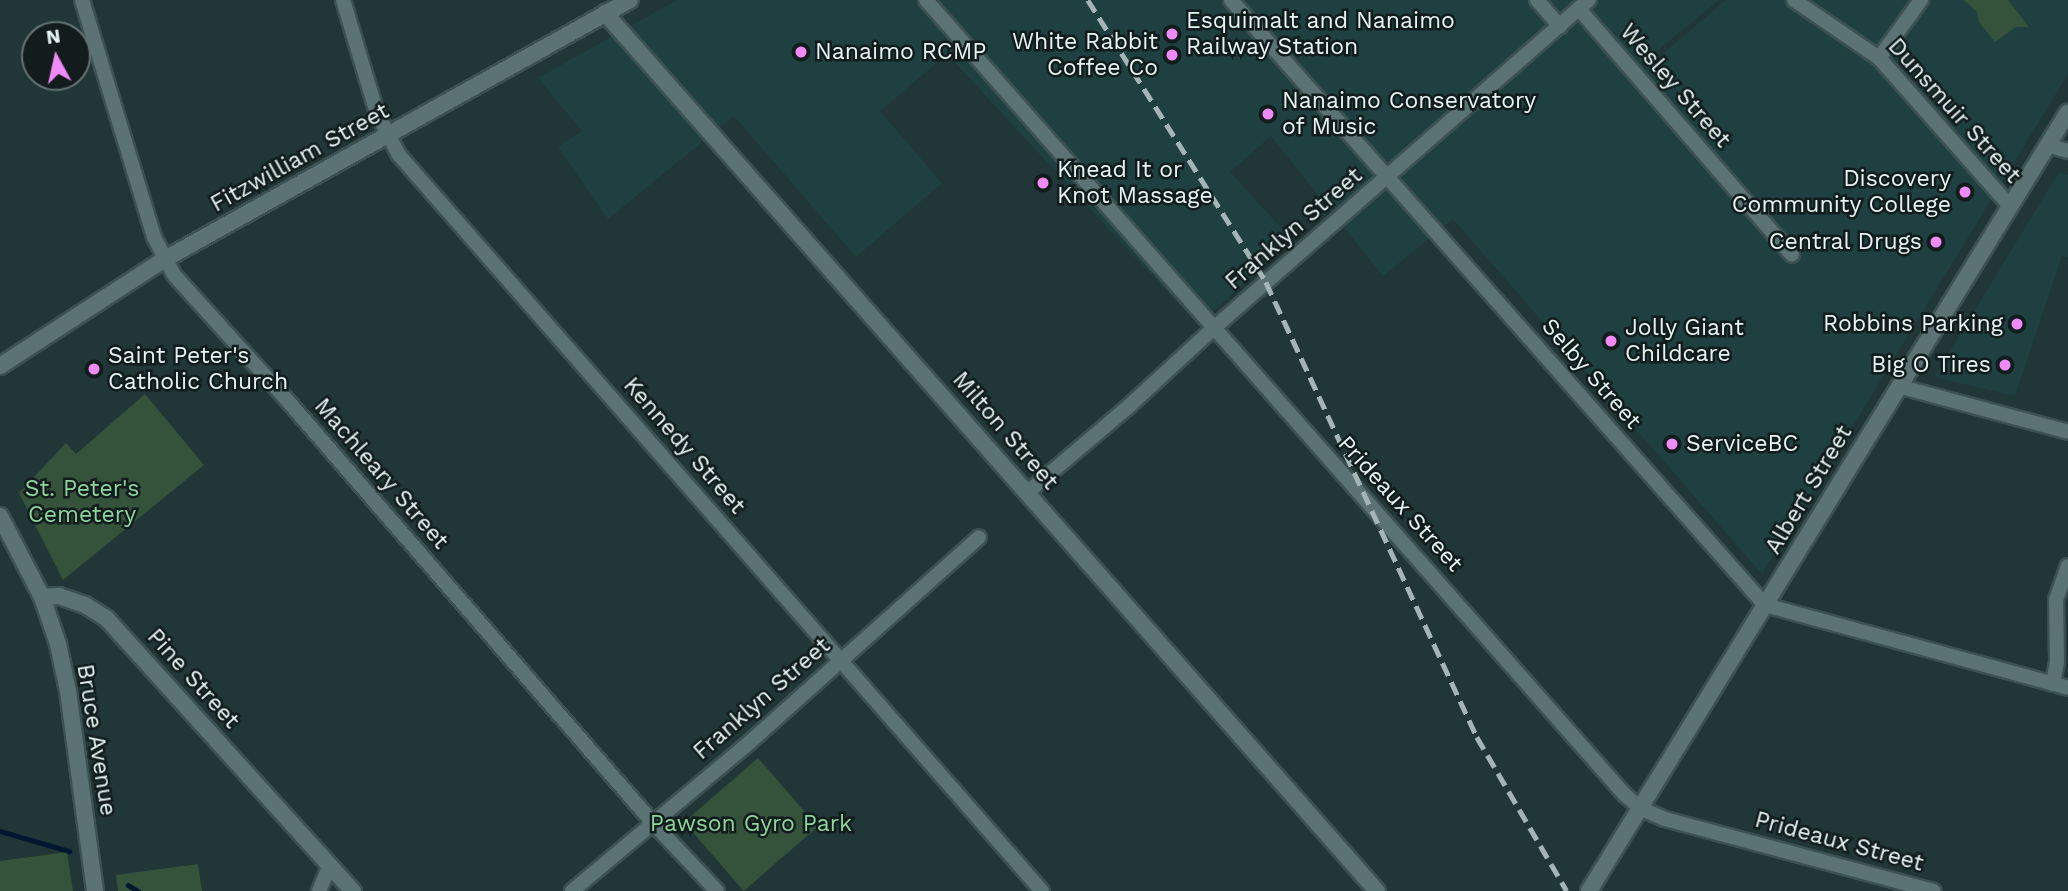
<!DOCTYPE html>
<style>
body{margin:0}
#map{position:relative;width:2068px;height:891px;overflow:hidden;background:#203637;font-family:"Work Sans",sans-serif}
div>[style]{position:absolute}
.built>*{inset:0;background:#1f4041}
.green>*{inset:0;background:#35533b;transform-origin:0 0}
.stream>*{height:4.5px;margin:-2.25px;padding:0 2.25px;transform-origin:2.25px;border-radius:2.25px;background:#001730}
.roads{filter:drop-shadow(2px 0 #3d5152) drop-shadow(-2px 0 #3d5152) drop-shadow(0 2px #3d5152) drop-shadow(0 -2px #3d5152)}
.minor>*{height:14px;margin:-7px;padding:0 7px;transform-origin:7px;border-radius:7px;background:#5b7374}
.tertiary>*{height:16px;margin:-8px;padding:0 8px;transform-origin:8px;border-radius:8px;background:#5b7374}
.rail>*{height:4.5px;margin-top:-2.25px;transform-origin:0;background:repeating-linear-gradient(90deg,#a5b5b6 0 14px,transparent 0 21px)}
.dots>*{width:19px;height:19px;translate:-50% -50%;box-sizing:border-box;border:4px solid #121c1c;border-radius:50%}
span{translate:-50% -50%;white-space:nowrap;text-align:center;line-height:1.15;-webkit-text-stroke:5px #121c1c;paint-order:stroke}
.poi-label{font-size:23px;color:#e6f3f4}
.left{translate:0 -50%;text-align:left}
.right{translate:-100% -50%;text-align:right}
.street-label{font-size:23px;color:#e6f3f4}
.park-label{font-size:23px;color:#8ed49c}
.north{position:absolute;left:21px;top:21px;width:70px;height:70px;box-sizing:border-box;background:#121c1c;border:2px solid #677272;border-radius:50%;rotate:352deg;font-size:19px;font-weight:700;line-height:28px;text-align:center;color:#e6f3f4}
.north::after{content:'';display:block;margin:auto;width:24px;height:32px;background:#ef8bf7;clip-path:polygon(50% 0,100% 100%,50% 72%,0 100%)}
</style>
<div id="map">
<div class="built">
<i style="clip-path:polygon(677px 0,1719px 0,1641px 64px,1645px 69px,1726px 0,2068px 0,2068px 74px,1762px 574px,1453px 219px,1383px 276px,1271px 136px,1230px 172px,1292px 240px,1198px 325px,947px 54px,880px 111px,942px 183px,856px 257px,734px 116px,608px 219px,558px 147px,582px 131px,538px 78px)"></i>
<i style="clip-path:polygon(2059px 172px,2068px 175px,2068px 257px,2062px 256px,2015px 396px,1934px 377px)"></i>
</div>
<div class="green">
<i style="clip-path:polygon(1964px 0,2008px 0,2029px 27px,2016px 27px,1995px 42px,1979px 22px,1977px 12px)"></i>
<i style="clip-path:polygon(145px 394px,204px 465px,63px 580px,19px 493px,66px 443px,76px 454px)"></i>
<i style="left:758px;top:758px;width:91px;height:98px;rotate:49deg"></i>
<i style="clip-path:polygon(67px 852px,73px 891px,0 891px,0 861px)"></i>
<i style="clip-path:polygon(198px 864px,202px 891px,118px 891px,116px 875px)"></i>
</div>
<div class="stream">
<i style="left:0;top:831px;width:72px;rotate:16.2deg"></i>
<i style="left:128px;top:885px;width:12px;rotate:31deg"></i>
</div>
<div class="roads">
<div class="minor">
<i style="left:82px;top:0;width:248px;rotate:73.1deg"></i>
<i style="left:154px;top:237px;width:43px;rotate:62.2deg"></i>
<i style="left:174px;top:275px;width:169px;rotate:47.9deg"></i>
<i style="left:287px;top:400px;width:559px;rotate:49.13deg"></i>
<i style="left:653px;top:823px;width:93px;rotate:46.7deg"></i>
<i style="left:343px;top:0;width:118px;rotate:73.3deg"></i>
<i style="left:377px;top:113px;width:47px;rotate:62.4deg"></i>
<i style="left:399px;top:155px;width:977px;rotate:48.86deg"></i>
<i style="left:926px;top:0;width:1057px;rotate:48.68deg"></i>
<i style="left:1624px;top:794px;width:21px;rotate:41deg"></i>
<i style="left:1640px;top:808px;width:27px;rotate:24deg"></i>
<i style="left:1665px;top:819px;width:278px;rotate:15deg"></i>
<i style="left:1231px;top:0;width:807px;rotate:48.57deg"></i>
<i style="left:1765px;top:605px;width:314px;rotate:15.3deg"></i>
<i style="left:1537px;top:0;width:35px;rotate:49deg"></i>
<i style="left:1794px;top:0;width:103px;rotate:34.3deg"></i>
<i style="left:1879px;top:58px;width:196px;rotate:48.5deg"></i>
<i style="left:1579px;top:9px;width:325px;rotate:49.1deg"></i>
<i style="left:1879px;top:58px;width:72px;rotate:-54.1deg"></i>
<i style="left:2047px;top:145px;width:22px;rotate:16deg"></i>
<i style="left:1898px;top:386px;width:176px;rotate:15.1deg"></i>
<i style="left:1028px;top:492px;width:133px;rotate:-40.4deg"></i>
<i style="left:1129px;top:406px;width:117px;rotate:-42.6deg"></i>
<i style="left:1215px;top:327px;width:497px;rotate:-41.2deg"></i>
<i style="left:2053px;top:684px;width:22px;rotate:-80deg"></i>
<i style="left:2057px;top:662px;width:62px;rotate:-90.9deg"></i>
<i style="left:2056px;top:600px;width:36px;rotate:-71deg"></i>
<i style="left:319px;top:891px;width:28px;rotate:-67deg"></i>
<i style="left:572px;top:891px;width:232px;rotate:-39.9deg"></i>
<i style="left:750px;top:742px;width:307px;rotate:-41.8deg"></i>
</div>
<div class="tertiary">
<i style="left:605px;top:13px;width:1169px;rotate:48.68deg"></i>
<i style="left:0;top:366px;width:197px;rotate:-33deg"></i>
<i style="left:165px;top:259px;width:532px;rotate:-29.12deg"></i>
<i style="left:0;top:516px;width:91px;rotate:62.6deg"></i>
<i style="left:42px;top:597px;width:50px;rotate:71.2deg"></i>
<i style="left:58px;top:644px;width:48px;rotate:78deg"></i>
<i style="left:68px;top:691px;width:202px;rotate:82.3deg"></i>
<i style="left:42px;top:597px;width:17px;rotate:-3deg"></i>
<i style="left:59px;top:596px;width:28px;rotate:19deg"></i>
<i style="left:85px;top:605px;width:26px;rotate:32deg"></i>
<i style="left:107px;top:619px;width:367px;rotate:47.9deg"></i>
<i style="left:1589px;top:891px;width:914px;rotate:-58.41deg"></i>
</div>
</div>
<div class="rail">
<i style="left:1088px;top:0;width:333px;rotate:57.7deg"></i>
<i style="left:1266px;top:282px;width:502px;rotate:65.12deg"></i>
<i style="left:1477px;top:737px;width:178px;rotate:59.7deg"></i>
</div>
<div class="dots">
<i style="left:1172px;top:34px;background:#ef8bf7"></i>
<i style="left:801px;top:52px;background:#ef8bf7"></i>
<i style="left:1172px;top:55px;background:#ef8bf7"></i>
<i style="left:1268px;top:114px;background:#ef8bf7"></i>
<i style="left:1043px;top:183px;background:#ef8bf7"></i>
<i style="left:1965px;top:192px;background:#ef8bf7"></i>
<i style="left:1936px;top:242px;background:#ef8bf7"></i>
<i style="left:2017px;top:324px;background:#ef8bf7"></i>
<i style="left:1611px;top:341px;background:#ef8bf7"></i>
<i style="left:2005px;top:365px;background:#ef8bf7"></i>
<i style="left:94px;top:369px;background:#ef8bf7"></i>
<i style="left:1672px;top:444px;background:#ef8bf7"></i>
</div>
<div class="poi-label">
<span class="left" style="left:1186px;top:34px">Esquimalt and Nanaimo<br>Railway Station</span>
<span class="right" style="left:1158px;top:55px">White Rabbit<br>Coffee Co</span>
<span class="left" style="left:815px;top:52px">Nanaimo RCMP</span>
<span class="left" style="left:1282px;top:114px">Nanaimo Conservatory<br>of Music</span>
<span class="left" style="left:1057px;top:183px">Knead It or<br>Knot Massage</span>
<span class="right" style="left:1951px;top:192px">Discovery<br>Community College</span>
<span class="right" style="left:1922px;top:242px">Central Drugs</span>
<span class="right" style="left:2003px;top:324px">Robbins Parking</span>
<span class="left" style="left:1625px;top:341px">Jolly Giant<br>Childcare</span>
<span class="left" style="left:108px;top:369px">Saint Peter's<br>Catholic Church</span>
<span class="right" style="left:1991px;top:365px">Big O Tires</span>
<span class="left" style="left:1686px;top:444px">ServiceBC</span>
</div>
<div class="street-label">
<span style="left:1675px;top:86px;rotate:49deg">Wesley Street</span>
<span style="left:1954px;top:111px;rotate:48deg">Dunsmuir Street</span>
<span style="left:300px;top:158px;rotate:-29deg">Fitzwilliam Street</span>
<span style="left:1294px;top:229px;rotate:-41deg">Franklyn Street</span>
<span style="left:1591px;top:374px;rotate:49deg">Selby Street</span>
<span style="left:1005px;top:431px;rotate:49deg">Milton Street</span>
<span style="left:684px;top:446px;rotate:49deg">Kennedy Street</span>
<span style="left:381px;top:474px;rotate:49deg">Machleary Street</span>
<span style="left:1809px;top:490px;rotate:-59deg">Albert Street</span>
<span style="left:1400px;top:504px;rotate:48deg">Prideaux Street</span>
<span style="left:193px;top:679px;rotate:48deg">Pine Street</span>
<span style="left:762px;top:699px;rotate:-41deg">Franklyn Street</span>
<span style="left:96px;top:740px;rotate:81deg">Bruce Avenue</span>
<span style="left:1839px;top:842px;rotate:15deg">Prideaux Street</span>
</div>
<div class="park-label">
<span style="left:82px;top:502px">St. Peter's<br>Cemetery</span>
<span style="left:751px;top:824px">Pawson Gyro Park</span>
</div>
<div class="north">N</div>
</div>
